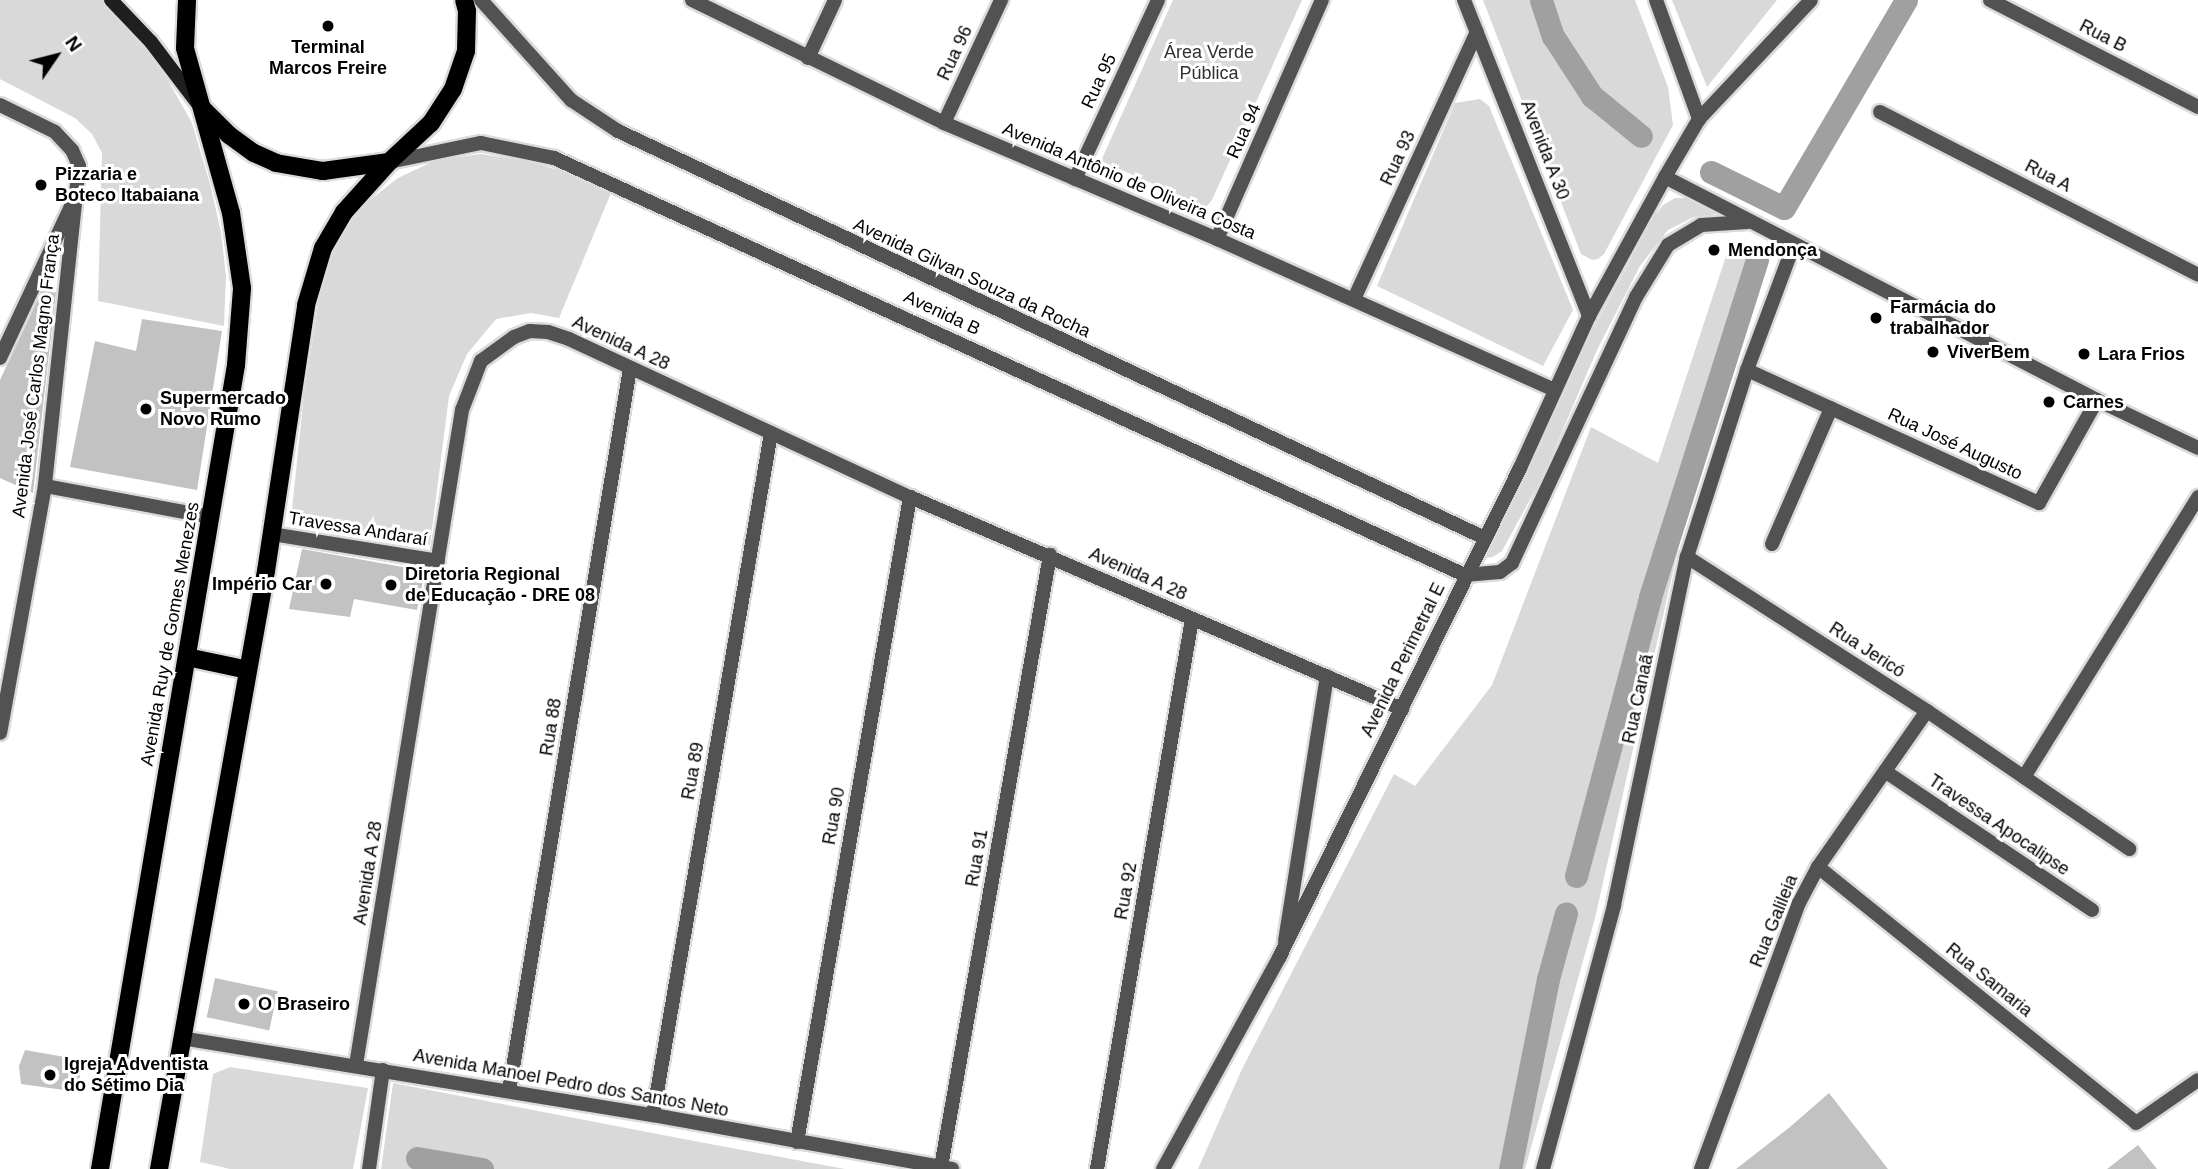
<!DOCTYPE html>
<meta charset="utf-8">
<style>
body{margin:0}
#map{position:relative;width:2198px;height:1169px;overflow:hidden;background:#fff;font-family:Helvetica,sans-serif}
div>[style]{position:absolute}
.green>*{inset:0;background:#d9d9d9}
.canal>*{height:23px;margin:-11.5px;padding:0 11.5px;transform-origin:11.5px;border-radius:11.5px;background:#a0a0a0}
.building>*{inset:0;background:#c2c2c2;transform-origin:0 0}
.roads{filter:drop-shadow(2px 0 #dbdbdb) drop-shadow(-2px 0 #dbdbdb) drop-shadow(0 2px #dbdbdb) drop-shadow(0 -2px #dbdbdb)}
.minor>*{height:14px;margin:-7px;padding:0 7px;transform-origin:7px;border-radius:7px;background:#525252}
.tertiary>*{height:14px;margin:-7px;padding:0 7px;transform-origin:7px;border-radius:7px;background:#525252}
.secondary>*{height:14px;margin:-7px;padding:0 7px;transform-origin:7px;border-radius:7px;background:#1f1f1f}
.primary>*{height:18px;margin:-9px;padding:0 9px;transform-origin:9px;border-radius:9px;background:#000}
.dots>*{width:19px;height:19px;translate:-50% -50%;box-sizing:border-box;border:4px solid #fff;border-radius:50%}
span{translate:-50% -50%;white-space:nowrap;text-align:center;line-height:1.15;-webkit-text-stroke:6px #fff;paint-order:stroke}
.street-label{font-size:18px;color:#000}
.poi-label{font-size:18px;color:#000;font-weight:700}
.left{translate:0 -50%;text-align:left}
.right{translate:-100% -50%;text-align:right}
.park-label{font-size:18px;color:#303030}
.north{position:absolute;left:21px;top:21px;width:70px;height:70px;-webkit-text-stroke:5px #fff;paint-order:stroke;rotate:55deg;font-size:19px;font-weight:700;line-height:28px;text-align:center;color:#000}
.north::after{content:'';display:block;margin:auto;width:24px;height:32px;background:#000;clip-path:polygon(50% 0,100% 100%,50% 72%,0 100%)}
</style>
<div id="map">
<div class="green">
<i style="clip-path:polygon(0 0,104px 0,120px 15px,165px 75px,192px 123px,210px 184px,221px 232px,226px 276px,224px 326px,98px 301px,102px 153px,92px 134px,75px 118px,0 79px)"></i>
<i style="clip-path:polygon(1173px 0,1302px 0,1212px 200px,1206px 207px,1101px 161px)"></i>
<i style="clip-path:polygon(1483px 0,1635px 0,1668px 87px,1673px 125px,1604px 254px,1598px 259px,1592px 260px,1581px 254px)"></i>
<i style="clip-path:polygon(1672px 0,1777px 0,1707px 87px)"></i>
<i style="clip-path:polygon(1480px 99px,1489px 106px,1573px 310px,1543px 366px,1377px 286px,1455px 103px)"></i>
<i style="clip-path:polygon(481px 154px,529px 161px,580px 177px,611px 193px,559px 318px,531px 313px,496px 319px,467px 354px,449px 396px,430px 545px,303px 526px,292px 509px,304px 394px,321px 286px,341px 233px,370px 200px,398px 178px,436px 160px)"></i>
<i style="clip-path:polygon(1675px 198px,1686px 198px,1711px 207px,1718px 211px,1718px 214px,1694px 217px,1668px 230px,1640px 266px,1597px 350px,1543px 476px,1502px 551px,1493px 557px,1485px 558px,1482px 557px,1563px 385px,1655px 215px,1663px 205px)"></i>
<i style="clip-path:polygon(1727px 253px,1767px 260px,1686px 514px,1595px 918px,1525px 1169px,1198px 1169px,1242px 1069px,1394px 774px,1415px 786px,1492px 685px,1591px 427px,1658px 463px)"></i>
<i style="clip-path:polygon(230px 1067px,368px 1088px,353px 1169px,230px 1169px,200px 1162px,213px 1074px)"></i>
<i style="clip-path:polygon(393px 1083px,694px 1141px,845px 1169px,381px 1169px)"></i>
</div>
<div class="canal">
<i style="left:1541px;top:0;width:38px;rotate:72deg"></i>
<i style="left:1553px;top:36px;width:72px;rotate:57deg"></i>
<i style="left:1592px;top:96px;width:63px;rotate:39.2deg"></i>
<i style="left:1711px;top:172px;width:81px;rotate:26.3deg"></i>
<i style="left:1784px;top:208px;width:241px;rotate:-59.6deg"></i>
<i style="left:1576px;top:876px;width:289px;rotate:-75.1deg"></i>
<i style="left:1650px;top:597px;width:354px;rotate:-72.4deg"></i>
<i style="left:417px;top:1158px;width:66px;rotate:9.6deg"></i>
<i style="left:1510px;top:1169px;width:194px;rotate:-78.7deg"></i>
<i style="left:1548px;top:979px;width:68px;rotate:-74.7deg"></i>
</div>
<div class="building">
<i style="clip-path:polygon(42px 290px,56px 292px,33px 493px,0 478px,0 380px)"></i>
<i style="clip-path:polygon(142px 319px,222px 331px,197px 490px,70px 467px,95px 341px,136px 351px)"></i>
<i style="clip-path:polygon(302px 549px,425px 571px,417px 610px,354px 599px,350px 617px,289px 609px)"></i>
<i style="left:215px;top:978px;width:64px;height:40px;rotate:12deg"></i>
<i style="clip-path:polygon(25px 1050px,82px 1060px,78px 1092px,21px 1084px,19px 1066px)"></i>
<i style="clip-path:polygon(1829px 1093px,1888px 1169px,1736px 1169px,1790px 1127px)"></i>
<i style="clip-path:polygon(2138px 1145px,2157px 1169px,2107px 1169px)"></i>
</div>
<div class="roads">
<div class="minor">
<i style="left:692px;top:0;width:280px;rotate:26deg"></i>
<i style="left:944px;top:123px;width:297px;rotate:23deg"></i>
<i style="left:1217px;top:239px;width:370px;rotate:24.1deg"></i>
<i style="left:1464px;top:0;width:340px;rotate:68.4deg"></i>
<i style="left:1656px;top:0;width:127px;rotate:70.1deg"></i>
<i style="left:1990px;top:0;width:234px;rotate:27.2deg"></i>
<i style="left:808px;top:58px;width:64px;rotate:-65deg"></i>
<i style="left:0;top:105px;width:61px;rotate:26.1deg"></i>
<i style="left:55px;top:132px;width:25px;rotate:47deg"></i>
<i style="left:72px;top:150px;width:17px;rotate:66deg"></i>
<i style="left:79px;top:166px;width:322px;rotate:96.1deg"></i>
<i style="left:45px;top:486px;width:251px;rotate:100.3deg"></i>
<i style="left:1880px;top:112px;width:357px;rotate:27.1deg"></i>
<i style="left:944px;top:123px;width:136px;rotate:-65.1deg"></i>
<i style="left:1665px;top:177px;width:67px;rotate:-59.6deg"></i>
<i style="left:1699px;top:119px;width:163px;rotate:-46.7deg"></i>
<i style="left:1075px;top:179px;width:197px;rotate:-65.1deg"></i>
<i style="left:1217px;top:239px;width:261px;rotate:-66.3deg"></i>
<i style="left:1354px;top:299px;width:294px;rotate:-65.3deg"></i>
<i style="left:0;top:358px;width:170px;rotate:-64.9deg"></i>
<i style="left:1747px;top:370px;width:321px;rotate:24.5deg"></i>
<i style="left:2039px;top:503px;width:118px;rotate:-60.6deg"></i>
<i style="left:45px;top:486px;width:169px;rotate:10.6deg"></i>
<i style="left:272px;top:534px;width:168px;rotate:9.2deg"></i>
<i style="left:1772px;top:544px;width:148px;rotate:-66.5deg"></i>
<i style="left:1687px;top:557px;width:285px;rotate:32.7deg"></i>
<i style="left:1927px;top:711px;width:245px;rotate:34.3deg"></i>
<i style="left:1886px;top:772px;width:248px;rotate:33.8deg"></i>
<i style="left:2024px;top:777px;width:330px;rotate:-58.1deg"></i>
<i style="left:1818px;top:867px;width:408px;rotate:38.8deg"></i>
<i style="left:2136px;top:1123px;width:75px;rotate:-34.7deg"></i>
<i style="left:1285px;top:941px;width:268px;rotate:-81deg"></i>
<i style="left:356px;top:1065px;width:664px;rotate:-80.81deg"></i>
<i style="left:462px;top:410px;width:53px;rotate:-68.8deg"></i>
<i style="left:481px;top:361px;width:41px;rotate:-36deg"></i>
<i style="left:514px;top:337px;width:17px;rotate:-21deg"></i>
<i style="left:530px;top:331px;width:18px;rotate:3deg"></i>
<i style="left:548px;top:332px;width:22px;rotate:18deg"></i>
<i style="left:569px;top:339px;width:376px;rotate:24.9deg"></i>
<i style="left:910px;top:497px;width:536px;rotate:23.31deg"></i>
<i style="left:509px;top:1091px;width:732px;rotate:-80.49deg"></i>
<i style="left:653px;top:1115px;width:692px;rotate:-80.18deg"></i>
<i style="left:797px;top:1142px;width:655px;rotate:-80.06deg"></i>
<i style="left:941px;top:1167px;width:622px;rotate:-79.9deg"></i>
<i style="left:369px;top:1169px;width:100px;rotate:-82deg"></i>
<i style="left:1097px;top:1169px;width:558px;rotate:-80.2deg"></i>
<i style="left:1543px;top:1169px;width:273px;rotate:-74.9deg"></i>
<i style="left:1614px;top:905px;width:356px;rotate:-78.2deg"></i>
<i style="left:1687px;top:557px;width:196px;rotate:-72.2deg"></i>
<i style="left:1747px;top:370px;width:134px;rotate:-69.5deg"></i>
<i style="left:1701px;top:1169px;width:283px;rotate:-69.8deg"></i>
<i style="left:1799px;top:903px;width:41px;rotate:-62.2deg"></i>
<i style="left:1818px;top:867px;width:190px;rotate:-55.1deg"></i>
</div>
<div class="tertiary">
<i style="left:481px;top:0;width:135px;rotate:48deg"></i>
<i style="left:571px;top:100px;width:56px;rotate:33.4deg"></i>
<i style="left:618px;top:131px;width:958px;rotate:25.15deg"></i>
<i style="left:389px;top:162px;width:94px;rotate:-11.7deg"></i>
<i style="left:481px;top:143px;width:75px;rotate:11.6deg"></i>
<i style="left:554px;top:158px;width:1002px;rotate:24.6deg"></i>
<i style="left:1465px;top:575px;width:35px;rotate:-5deg"></i>
<i style="left:1500px;top:572px;width:15px;rotate:-37deg"></i>
<i style="left:1512px;top:563px;width:293px;rotate:-65deg"></i>
<i style="left:1636px;top:297px;width:61px;rotate:-58.4deg"></i>
<i style="left:1668px;top:245px;width:39px;rotate:-31deg"></i>
<i style="left:1701px;top:225px;width:47px;rotate:-3.7deg"></i>
<i style="left:181px;top:1038px;width:478px;rotate:9.3deg"></i>
<i style="left:653px;top:1115px;width:304px;rotate:10.2deg"></i>
<i style="left:1163px;top:1169px;width:241px;rotate:-61.2deg"></i>
<i style="left:1279px;top:958px;width:546px;rotate:-63.81deg"></i>
<i style="left:1520px;top:468px;width:167px;rotate:-65.6deg"></i>
<i style="left:1589px;top:316px;width:158px;rotate:-61.3deg"></i>
<i style="left:1665px;top:177px;width:486px;rotate:27.3deg"></i>
<i style="left:2097px;top:400px;width:112px;rotate:25.4deg"></i>
</div>
<div class="secondary">
<i style="left:111px;top:0;width:58px;rotate:46.4deg"></i>
<i style="left:151px;top:42px;width:78px;rotate:52.8deg"></i>
</div>
<div class="primary">
<i style="left:203px;top:109px;width:37px;rotate:45deg"></i>
<i style="left:229px;top:135px;width:31px;rotate:36deg"></i>
<i style="left:254px;top:153px;width:24px;rotate:24deg"></i>
<i style="left:276px;top:163px;width:48px;rotate:9.7deg"></i>
<i style="left:323px;top:171px;width:67px;rotate:-7.8deg"></i>
<i style="left:389px;top:162px;width:57px;rotate:-42.9deg"></i>
<i style="left:431px;top:123px;width:40px;rotate:-57.1deg"></i>
<i style="left:453px;top:89px;width:40px;rotate:-71.1deg"></i>
<i style="left:466px;top:51px;width:40px;rotate:-88.6deg"></i>
<i style="left:467px;top:11px;width:11px;rotate:-105deg"></i>
<i style="left:187px;top:657px;width:62px;rotate:12deg"></i>
<i style="left:100px;top:1169px;width:815px;rotate:-80.4deg"></i>
<i style="left:236px;top:365px;width:77px;rotate:-85.5deg"></i>
<i style="left:242px;top:288px;width:76px;rotate:-98.3deg"></i>
<i style="left:231px;top:213px;width:171px;rotate:-105.6deg"></i>
<i style="left:185px;top:48px;width:48px;rotate:-87.6deg"></i>
<i style="left:159px;top:1169px;width:607px;rotate:-79.86deg"></i>
<i style="left:266px;top:571px;width:269px;rotate:-81.4deg"></i>
<i style="left:306px;top:305px;width:59px;rotate:-73.4deg"></i>
<i style="left:323px;top:248px;width:42px;rotate:-59.7deg"></i>
<i style="left:344px;top:212px;width:67px;rotate:-48deg"></i>
</div>
</div>
<div class="dots">
<i style="left:328px;top:26px;background:#000"></i>
<i style="left:41px;top:185px;background:#000"></i>
<i style="left:1714px;top:250px;background:#000"></i>
<i style="left:1876px;top:318px;background:#000"></i>
<i style="left:1933px;top:352px;background:#000"></i>
<i style="left:2084px;top:354px;background:#000"></i>
<i style="left:2049px;top:402px;background:#000"></i>
<i style="left:146px;top:409px;background:#000"></i>
<i style="left:326px;top:584px;background:#000"></i>
<i style="left:391px;top:585px;background:#000"></i>
<i style="left:244px;top:1004px;background:#000"></i>
<i style="left:50px;top:1075px;background:#000"></i>
</div>
<div class="street-label">
<span style="left:2103px;top:36px;rotate:27deg">Rua B</span>
<span style="left:955px;top:53px;rotate:-65deg">Rua 96</span>
<span style="left:1099px;top:81px;rotate:-65deg">Rua 95</span>
<span style="left:1244px;top:131px;rotate:-66deg">Rua 94</span>
<span style="left:1545px;top:150px;rotate:69deg">Avenida A 30</span>
<span style="left:1398px;top:158px;rotate:-65deg">Rua 93</span>
<span style="left:2048px;top:176px;rotate:27deg">Rua A</span>
<span style="left:1129px;top:181px;rotate:23deg">Avenida Antônio de Oliveira Costa</span>
<span style="left:972px;top:278px;rotate:25deg">Avenida Gilvan Souza da Rocha</span>
<span style="left:942px;top:313px;rotate:25deg">Avenida B</span>
<span style="left:621px;top:343px;rotate:25deg">Avenida A 28</span>
<span style="left:36px;top:376px;rotate:-83deg">Avenida José Carlos Magno França</span>
<span style="left:1955px;top:444px;rotate:25deg">Rua José Augusto</span>
<span style="left:358px;top:529px;rotate:9deg">Travessa Andaraí</span>
<span style="left:1138px;top:574px;rotate:24deg">Avenida A 28</span>
<span style="left:170px;top:634px;rotate:-80deg">Avenida Ruy de Gomes Menezes</span>
<span style="left:1867px;top:650px;rotate:33deg">Rua Jericó</span>
<span style="left:1403px;top:660px;rotate:-64deg">Avenida Perimetral E</span>
<span style="left:1638px;top:699px;rotate:-78deg">Rua Canaã</span>
<span style="left:551px;top:727px;rotate:-81deg">Rua 88</span>
<span style="left:693px;top:771px;rotate:-80deg">Rua 89</span>
<span style="left:834px;top:816px;rotate:-80deg">Rua 90</span>
<span style="left:1999px;top:825px;rotate:34deg">Travessa Apocalipse</span>
<span style="left:977px;top:858px;rotate:-80deg">Rua 91</span>
<span style="left:368px;top:873px;rotate:-81deg">Avenida A 28</span>
<span style="left:1126px;top:891px;rotate:-80deg">Rua 92</span>
<span style="left:1774px;top:921px;rotate:-68deg">Rua Galileia</span>
<span style="left:1989px;top:980px;rotate:39deg">Rua Samaria</span>
<span style="left:571px;top:1083px;rotate:10deg">Avenida Manoel Pedro dos Santos Neto</span>
</div>
<div class="poi-label">
<span style="left:328px;top:58px">Terminal<br>Marcos Freire</span>
<span class="left" style="left:55px;top:185px">Pizzaria e<br>Boteco Itabaiana</span>
<span class="left" style="left:1728px;top:250px">Mendonça</span>
<span class="left" style="left:1890px;top:318px">Farmácia do<br>trabalhador</span>
<span class="left" style="left:1947px;top:352px">ViverBem</span>
<span class="left" style="left:2098px;top:354px">Lara Frios</span>
<span class="left" style="left:160px;top:409px">Supermercado<br>Novo Rumo</span>
<span class="left" style="left:2063px;top:402px">Carnes</span>
<span class="left" style="left:405px;top:585px">Diretoria Regional<br>de Educação - DRE 08</span>
<span class="right" style="left:312px;top:584px">Império Car</span>
<span class="left" style="left:258px;top:1004px">O Braseiro</span>
<span class="left" style="left:64px;top:1075px">Igreja Adventista<br>do Sétimo Dia</span>
</div>
<div class="park-label">
<span style="left:1209px;top:63px">Área Verde<br>Pública</span>
</div>
<div class="north">N</div>
</div>
